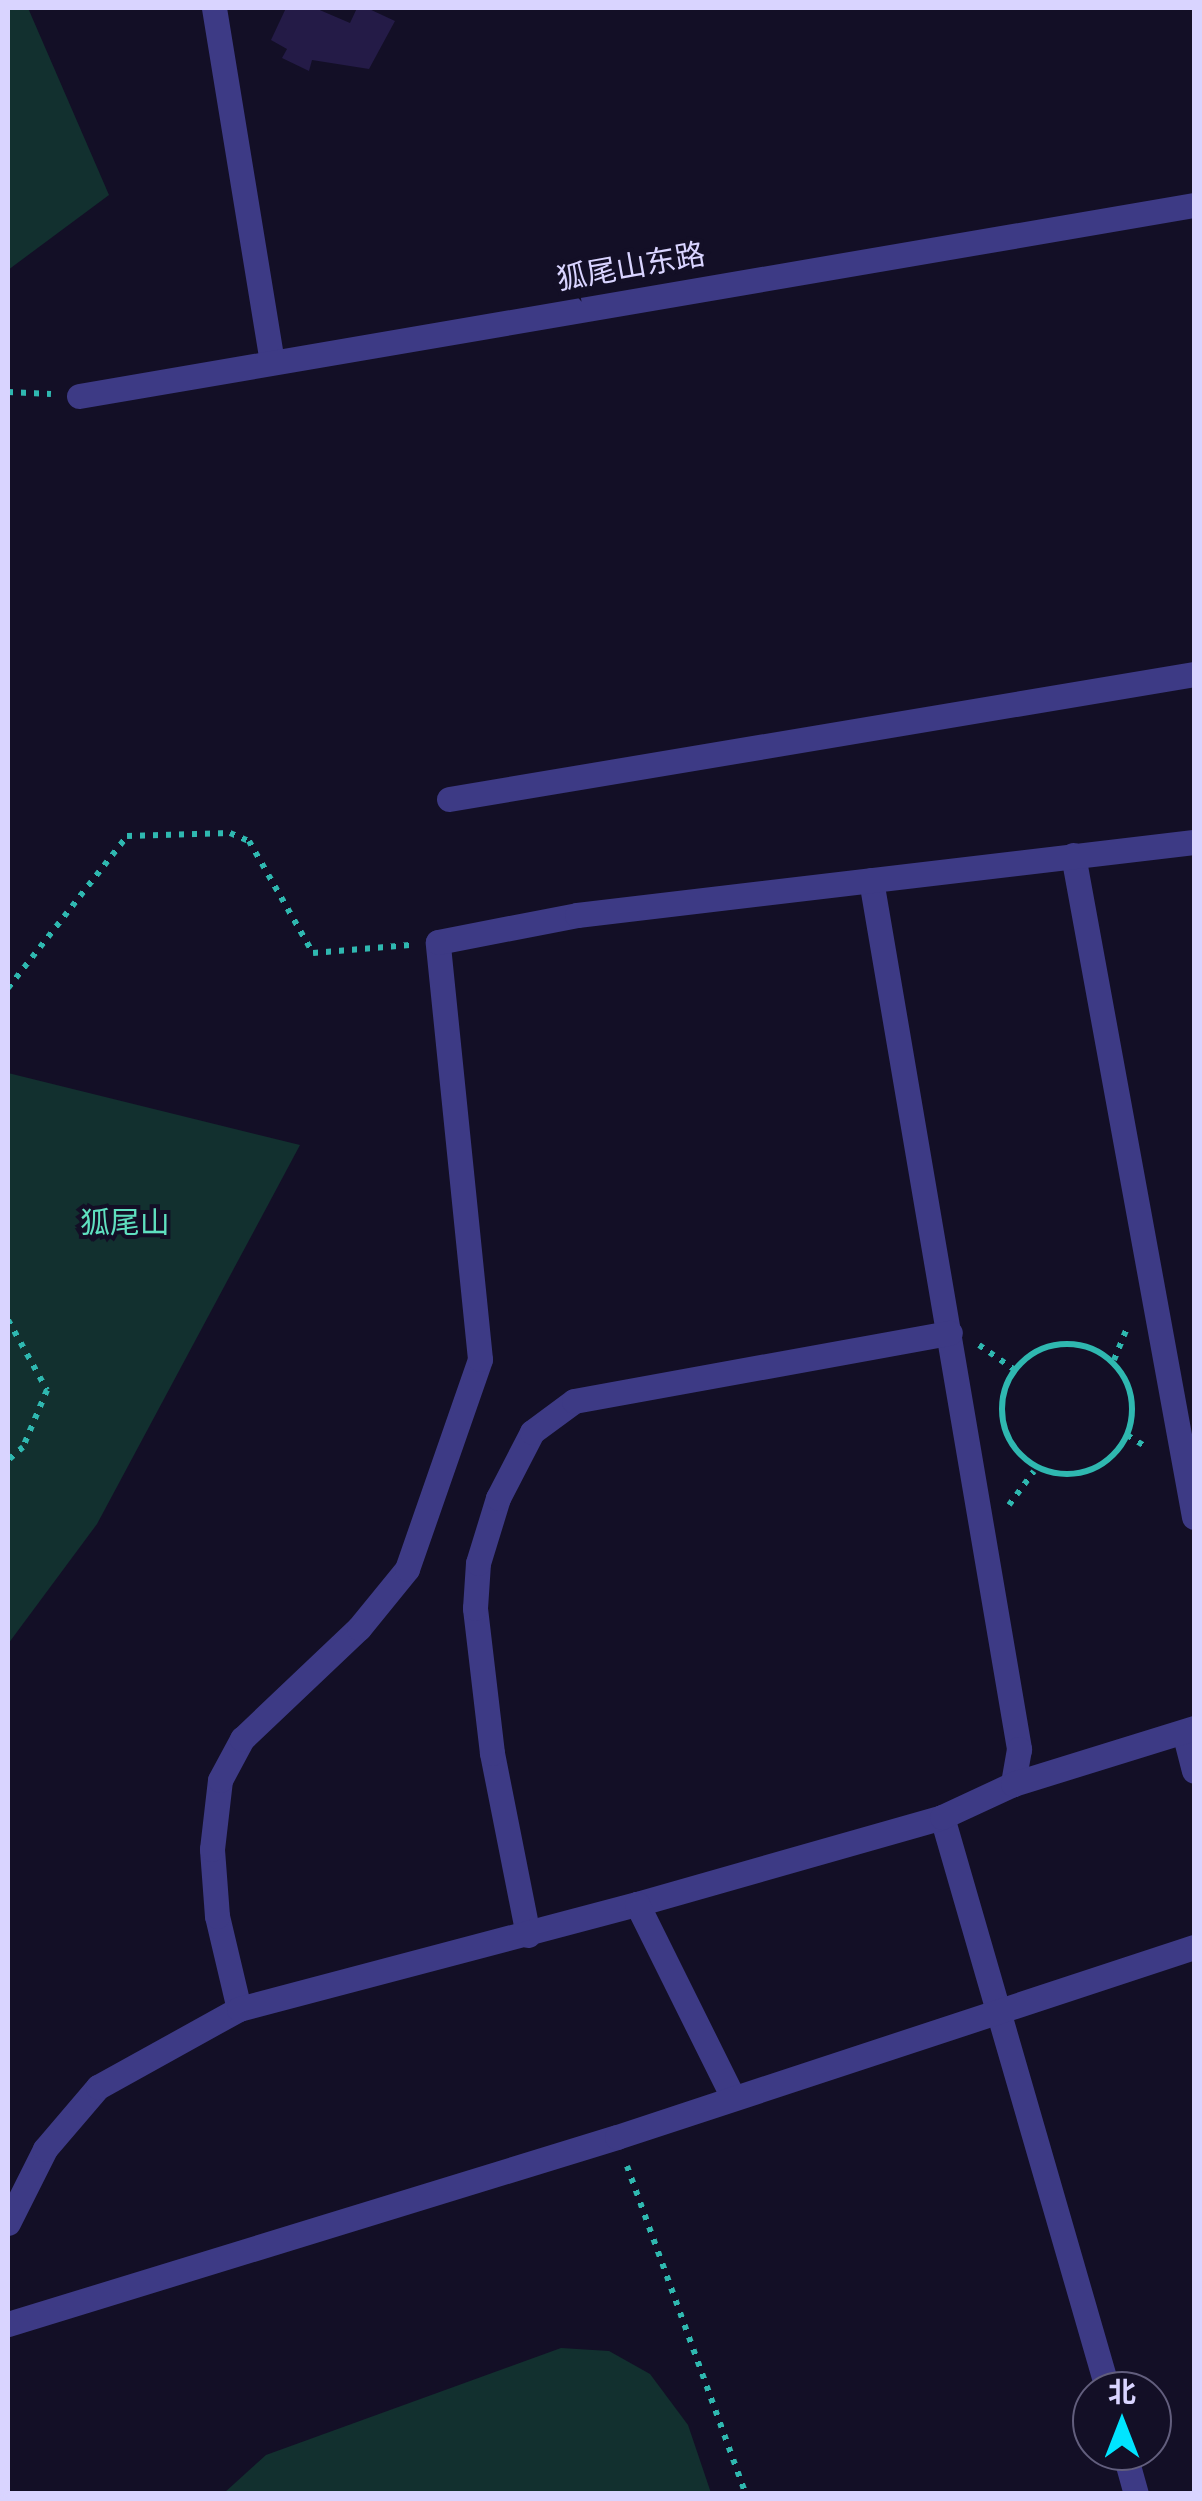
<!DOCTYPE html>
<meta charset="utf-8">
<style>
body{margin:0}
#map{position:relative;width:1202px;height:2501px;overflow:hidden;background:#130f26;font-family:"Work Sans","Noto Sans SC",sans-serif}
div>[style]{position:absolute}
.green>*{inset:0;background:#12302f}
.building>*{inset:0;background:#241b47}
.path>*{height:6px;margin-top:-3px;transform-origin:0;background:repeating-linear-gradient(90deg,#2fb8b0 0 5px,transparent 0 13px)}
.path>.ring{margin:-3px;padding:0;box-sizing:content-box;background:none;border:6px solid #2fb8b0;border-radius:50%}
.minor>*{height:25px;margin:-12.5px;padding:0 12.5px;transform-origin:12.5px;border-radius:12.5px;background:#3d3a85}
span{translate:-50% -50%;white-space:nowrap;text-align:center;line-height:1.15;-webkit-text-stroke:8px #130f26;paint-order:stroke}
.street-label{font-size:30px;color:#d9d4ff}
.park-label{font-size:30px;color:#5fe0c0}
.frame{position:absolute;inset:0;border:10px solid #d9d4ff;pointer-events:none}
.north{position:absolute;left:1072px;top:2371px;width:100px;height:100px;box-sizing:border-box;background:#130f26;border:2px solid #625e7d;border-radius:50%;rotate:0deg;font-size:28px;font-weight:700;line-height:40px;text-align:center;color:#d9d4ff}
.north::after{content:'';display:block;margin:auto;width:35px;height:45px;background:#00e5ff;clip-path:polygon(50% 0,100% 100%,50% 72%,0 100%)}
</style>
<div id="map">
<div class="green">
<i style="clip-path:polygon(8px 8px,28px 8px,109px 195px,8px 270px)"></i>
<i style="clip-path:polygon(8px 1073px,300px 1145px,97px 1524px,8px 1644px)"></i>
<i style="clip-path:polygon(561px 2348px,609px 2351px,650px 2374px,688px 2425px,711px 2493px,224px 2493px,266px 2455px)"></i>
</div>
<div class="building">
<i style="clip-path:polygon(286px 8px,315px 8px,350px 23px,357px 8px,367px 8px,395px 21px,369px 69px,312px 60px,309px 71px,282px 58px,287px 49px,271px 40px)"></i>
</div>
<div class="path">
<i style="left:8px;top:392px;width:43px;rotate:2.7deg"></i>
<i style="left:8px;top:988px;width:193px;rotate:-51.9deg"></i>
<i style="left:127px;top:836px;width:103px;rotate:-1.7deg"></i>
<i style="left:230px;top:833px;width:21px;rotate:23deg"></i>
<i style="left:249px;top:841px;width:129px;rotate:60.3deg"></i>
<i style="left:313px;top:953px;width:97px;rotate:-4.7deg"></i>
<i style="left:8px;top:1320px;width:80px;rotate:60.9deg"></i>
<i style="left:47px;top:1390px;width:62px;rotate:112.8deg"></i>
<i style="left:23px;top:1447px;width:20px;rotate:139deg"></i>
<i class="ring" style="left:1002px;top:1344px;width:124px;height:124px"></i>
<i style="left:979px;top:1345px;width:44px;rotate:34.8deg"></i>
<i style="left:1114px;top:1360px;width:35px;rotate:-68deg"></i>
<i style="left:1127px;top:1435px;width:25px;rotate:32deg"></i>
<i style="left:1009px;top:1505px;width:42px;rotate:-53.7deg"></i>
<i style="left:627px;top:2166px;width:349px;rotate:70.1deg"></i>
</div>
<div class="minor">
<i style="left:214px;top:8px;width:359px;rotate:80.7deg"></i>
<i style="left:79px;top:396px;width:1131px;rotate:-9.72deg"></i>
<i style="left:449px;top:799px;width:755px;rotate:-9.52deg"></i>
<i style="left:1073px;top:855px;width:673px;rotate:79.64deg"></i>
<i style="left:871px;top:880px;width:882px;rotate:80.33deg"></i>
<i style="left:1019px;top:1749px;width:36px;rotate:100deg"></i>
<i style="left:1184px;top:1732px;width:40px;rotate:75.6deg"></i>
<i style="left:942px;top:1817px;width:598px;rotate:73.87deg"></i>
<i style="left:637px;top:1904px;width:317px;rotate:-15.9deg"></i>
<i style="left:942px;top:1817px;width:78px;rotate:-24.9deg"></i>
<i style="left:1013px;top:1784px;width:189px;rotate:-17.2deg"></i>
<i style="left:528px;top:1935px;width:186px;rotate:-101.2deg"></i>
<i style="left:492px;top:1753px;width:146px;rotate:-96.7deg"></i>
<i style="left:475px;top:1608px;width:45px;rotate:-86.2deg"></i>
<i style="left:478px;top:1563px;width:68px;rotate:-72.9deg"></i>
<i style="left:498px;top:1498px;width:74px;rotate:-62.7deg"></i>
<i style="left:532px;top:1432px;width:52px;rotate:-36.4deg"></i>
<i style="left:574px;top:1401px;width:382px;rotate:-10.3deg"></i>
<i style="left:239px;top:2009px;width:96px;rotate:-103.3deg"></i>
<i style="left:217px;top:1916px;width:67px;rotate:-94.3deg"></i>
<i style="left:212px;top:1849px;width:69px;rotate:-83.4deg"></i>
<i style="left:220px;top:1780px;width:47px;rotate:-61.8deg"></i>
<i style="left:242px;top:1739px;width:161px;rotate:-43.5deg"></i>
<i style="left:359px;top:1628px;width:76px;rotate:-50.9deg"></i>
<i style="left:407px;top:1569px;width:222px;rotate:-70.8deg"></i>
<i style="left:480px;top:1359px;width:419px;rotate:-95.8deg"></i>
<i style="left:438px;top:942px;width:142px;rotate:-11deg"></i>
<i style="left:577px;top:915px;width:621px;rotate:-6.75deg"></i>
<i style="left:8px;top:2223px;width:83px;rotate:-63.4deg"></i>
<i style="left:45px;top:2149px;width:82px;rotate:-49.5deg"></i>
<i style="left:98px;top:2087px;width:161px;rotate:-29deg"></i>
<i style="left:239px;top:2009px;width:412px;rotate:-14.8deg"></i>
<i style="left:637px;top:1904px;width:216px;rotate:63.6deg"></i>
<i style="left:8px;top:2324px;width:637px;rotate:-17.07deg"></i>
<i style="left:617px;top:2137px;width:607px;rotate:-18.23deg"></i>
<i style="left:1124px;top:2451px;width:45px;rotate:74.4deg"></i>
</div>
<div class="street-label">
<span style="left:631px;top:267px;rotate:-10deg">狐尾山东路</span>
</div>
<div class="park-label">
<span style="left:125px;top:1223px">狐尾山</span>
</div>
<div class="frame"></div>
<div class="north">北</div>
</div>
